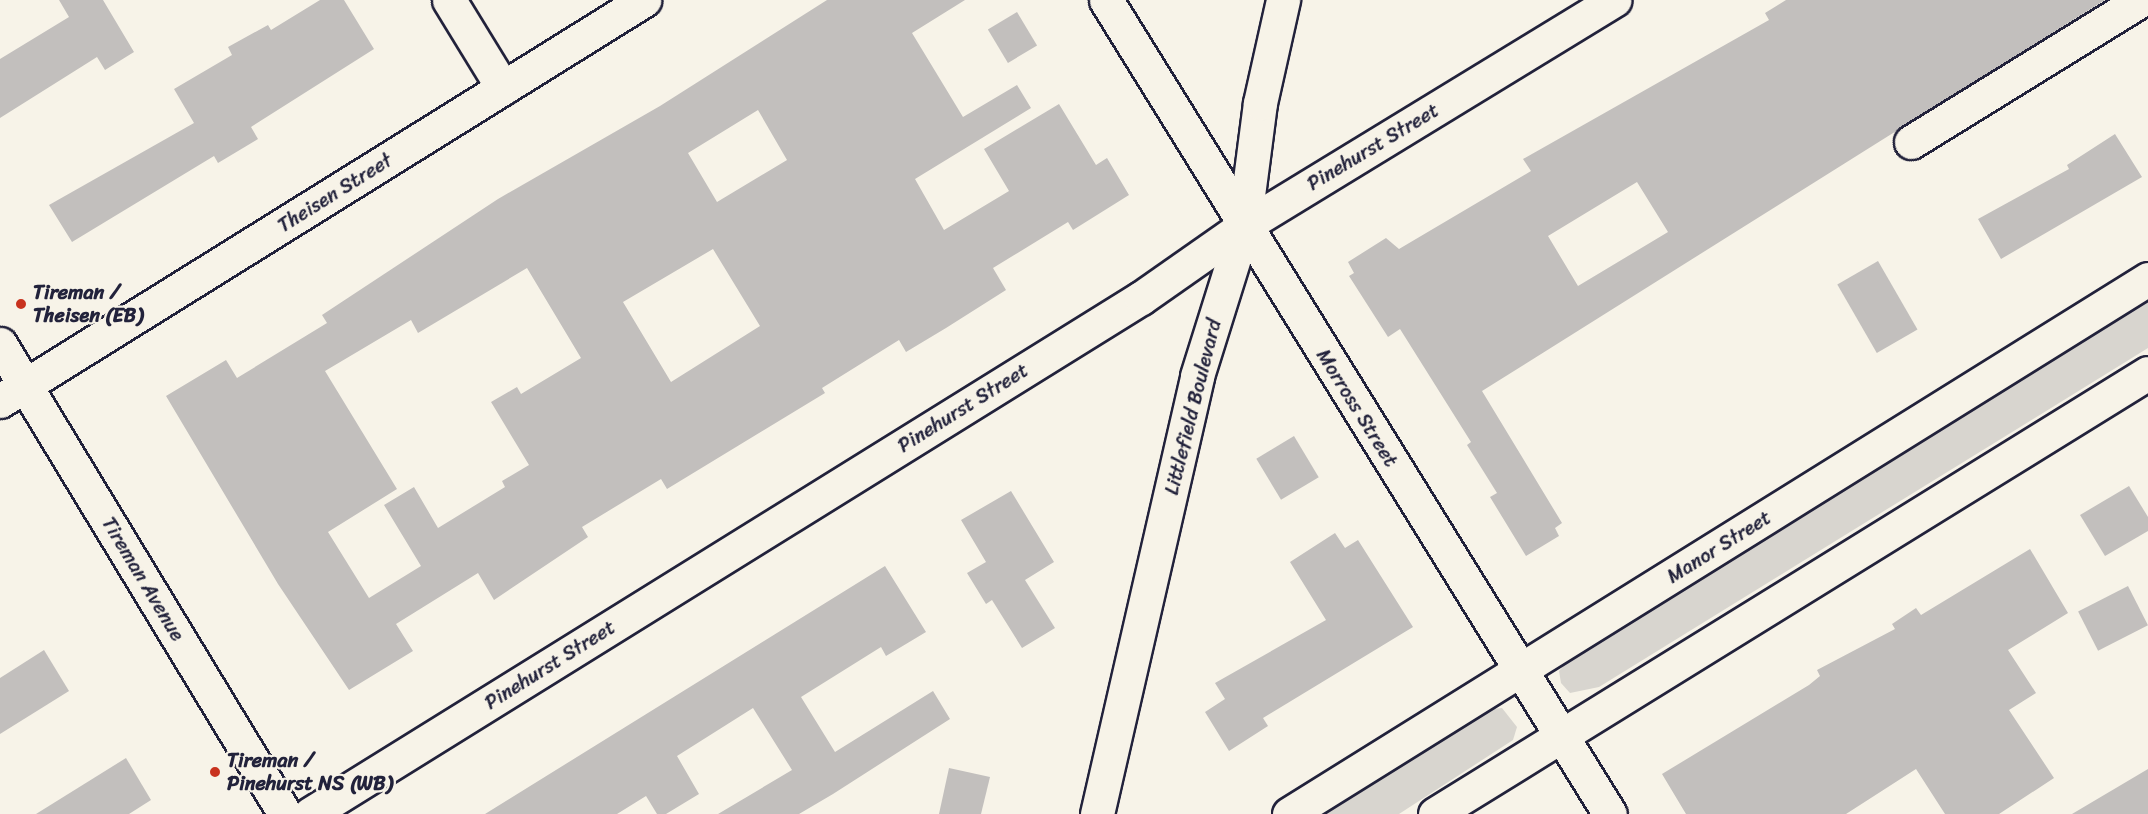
<!DOCTYPE html>
<style>
body{margin:0}
#map{position:relative;width:2148px;height:814px;overflow:hidden;background:#f7f3e8;font-family:Sriracha,sans-serif}
div>[style]{position:absolute}
.green>*{inset:0;background:#d8d5cf}
.building>*{inset:0;background:#c2bfbd;transform-origin:0 0}
.roads{filter:drop-shadow(2px 0 #22223b) drop-shadow(-2px 0 #22223b) drop-shadow(0 2px #22223b) drop-shadow(0 -2px #22223b)}
.minor>*{height:33px;margin:-16.5px;padding:0 16.5px;transform-origin:16.5px;border-radius:16.5px;background:#f7f3e8}
.dots>*{width:16px;height:16px;translate:-50% -50%;box-sizing:border-box;border:3px solid #f7f3e8;border-radius:50%}
span{translate:-50% -50%;white-space:nowrap;text-align:center;line-height:1.15;-webkit-text-stroke:4.5px #f7f3e8;paint-order:stroke}
.street-label{font-size:20px;color:#22223b}
.poi-label{font-size:20px;color:#22223b;font-weight:700}
.left{translate:0 -50%;text-align:left}
</style>
<div id="map">
<div class="green">
<i style="clip-path:polygon(2148px 297px,2148px 348px,1599px 687px,1570px 693px,1561px 683px,1559px 671px,1575px 653px)"></i>
<i style="clip-path:polygon(1502px 708px,1517px 727px,1513px 740px,1399px 814px,1318px 814px,1483px 710px)"></i>
</div>
<div class="building">
<i style="clip-path:polygon(59px 0,103px 0,134px 52px,105px 70px,97px 57px,0 118px,0 59px,69px 17px)"></i>
<i style="clip-path:polygon(320px 0,344px 0,374px 49px,251px 127px,258px 139px,218px 163px,214px 156px,72px 242px,49px 205px,194px 123px,174px 89px,232px 55px,228px 47px,268px 25px,271px 30px)"></i>
<i style="clip-path:polygon(evenodd,827px 0,965px 0,912px 33px,963px 117px,1017px 85px,1031px 108px,915px 179px,944px 230px,1009px 191px,984px 149px,1059px 104px,1096px 165px,1107px 158px,1129px 195px,1073px 230px,1068px 222px,993px 268px,1006px 290px,946px 328px,906px 352px,899px 340px,822px 388px,825px 393px,667px 489px,661px 479px,582px 527px,588px 537px,494px 600px,478px 573px,396px 624px,413px 651px,349px 690px,278px 584px,166px 396px,226px 360px,237px 378px,327px 323px,322px 315px,498px 199px,660px 106px,827px 0,758px 110px,787px 160px,717px 202px,688px 153px,758px 110px,827px 0,713px 249px,760px 326px,671px 382px,623px 302px,713px 249px,827px 0,527px 268px,581px 358px,521px 394px,517px 387px,491px 402px,529px 465px,502px 481px,505px 487px,438px 528px,414px 487px,384px 505px,421px 566px,369px 598px,328px 532px,397px 489px,325px 371px,411px 320px,418px 333px,527px 268px)"></i>
<i style="clip-path:polygon(evenodd,1786px 0,2105px 0,1482px 391px,1562px 523px,1555px 528px,1559px 536px,1526px 556px,1490px 497px,1497px 493px,1467px 445px,1471px 442px,1400px 329px,1388px 337px,1349px 276px,1354px 273px,1348px 262px,1386px 238px,1399px 249px,1531px 171px,1523px 159px,1769px 20px,1765px 13px,1786px 0,1637px 182px,1668px 232px,1578px 286px,1548px 236px,1637px 182px)"></i>
<i style="left:1017px;top:12px;width:39px;height:34px;rotate:59deg"></i>
<i style="clip-path:polygon(2115px 134px,2142px 177px,2001px 259px,1978px 219px,2069px 169px,2067px 165px)"></i>
<i style="left:1878px;top:261px;width:79px;height:47px;rotate:60deg"></i>
<i style="left:1294px;top:436px;width:48px;height:44px;rotate:59deg"></i>
<i style="clip-path:polygon(2129px 486px,2148px 517px,2148px 531px,2105px 556px,2080px 515px)"></i>
<i style="clip-path:polygon(1011px 491px,1054px 562px,1025px 580px,1055px 628px,1022px 648px,992px 600px,986px 604px,967px 573px,986px 562px,961px 520px)"></i>
<i style="clip-path:polygon(1335px 533px,1345px 548px,1358px 540px,1413px 627px,1263px 718px,1268px 726px,1229px 751px,1205px 712px,1225px 699px,1215px 683px,1326px 620px,1290px 562px)"></i>
<i style="clip-path:polygon(2030px 549px,2068px 613px,2008px 650px,2036px 693px,2009px 710px,2054px 778px,1999px 814px,1945px 814px,1916px 769px,1846px 814px,1686px 814px,1662px 774px,1809px 685px,1820px 676px,1817px 670px,1895px 629px,1892px 624px,1916px 608px,1921px 615px)"></i>
<i style="clip-path:polygon(885px 566px,926px 632px,886px 656px,881px 647px,801px 697px,835px 752px,933px 691px,950px 719px,833px 794px,799px 814px,718px 814px,792px 770px,753px 708px,677px 756px,699px 794px,666px 814px,657px 814px,646px 796px,617px 814px,485px 814px)"></i>
<i style="left:2128px;top:586px;width:44px;height:56px;rotate:63deg"></i>
<i style="clip-path:polygon(44px 650px,69px 691px,0 734px,0 678px)"></i>
<i style="clip-path:polygon(126px 758px,151px 800px,129px 814px,36px 814px)"></i>
<i style="clip-path:polygon(949px 768px,990px 777px,981px 814px,939px 814px)"></i>
<i style="clip-path:polygon(2148px 769px,2148px 814px,2072px 814px)"></i>
</div>
<div class="roads">
<div class="minor">
<i style="left:449px;top:0;width:103px;rotate:58.5deg"></i>
<i style="left:1106px;top:0;width:957px;rotate:58.24deg"></i>
<i style="left:1911px;top:142px;width:270px;rotate:-31.7deg"></i>
<i style="left:0;top:344px;width:550px;rotate:58.77deg"></i>
<i style="left:0;top:401px;width:759px;rotate:-31.91deg"></i>
<i style="left:310px;top:814px;width:978px;rotate:-31.84deg"></i>
<i style="left:1141px;top:298px;width:126px;rotate:-35deg"></i>
<i style="left:1244px;top:226px;width:434px;rotate:-31.4deg"></i>
<i style="left:1097px;top:814px;width:449px;rotate:-77.1deg"></i>
<i style="left:1197px;top:376px;width:157px;rotate:-72.6deg"></i>
<i style="left:1244px;top:226px;width:124px;rotate:-82.6deg"></i>
<i style="left:1260px;top:103px;width:106px;rotate:-77.4deg"></i>
<i style="left:1289px;top:814px;width:1012px;rotate:-31.92deg"></i>
<i style="left:1435px;top:814px;width:838px;rotate:-31.74deg"></i>
</div>
</div>
<div class="dots">
<i style="left:21px;top:304px;background:#c8321e"></i>
<i style="left:215px;top:772px;background:#c8321e"></i>
</div>
<div class="street-label">
<span style="left:1373px;top:147px;rotate:-31deg">Pinehurst Street</span>
<span style="left:335px;top:193px;rotate:-32deg">Theisen Street</span>
<span style="left:1193px;top:407px;rotate:-76deg">Littlefield Boulevard</span>
<span style="left:963px;top:408px;rotate:-32deg">Pinehurst Street</span>
<span style="left:1357px;top:408px;rotate:58deg">Morross Street</span>
<span style="left:1719px;top:547px;rotate:-32deg">Manor Street</span>
<span style="left:143px;top:579px;rotate:59deg">Tireman Avenue</span>
<span style="left:550px;top:665px;rotate:-32deg">Pinehurst Street</span>
</div>
<div class="poi-label">
<span class="left" style="left:33px;top:304px">Tireman /<br>Theisen (EB)</span>
<span class="left" style="left:227px;top:772px">Tireman /<br>Pinehurst NS (WB)</span>
</div>
</div>
